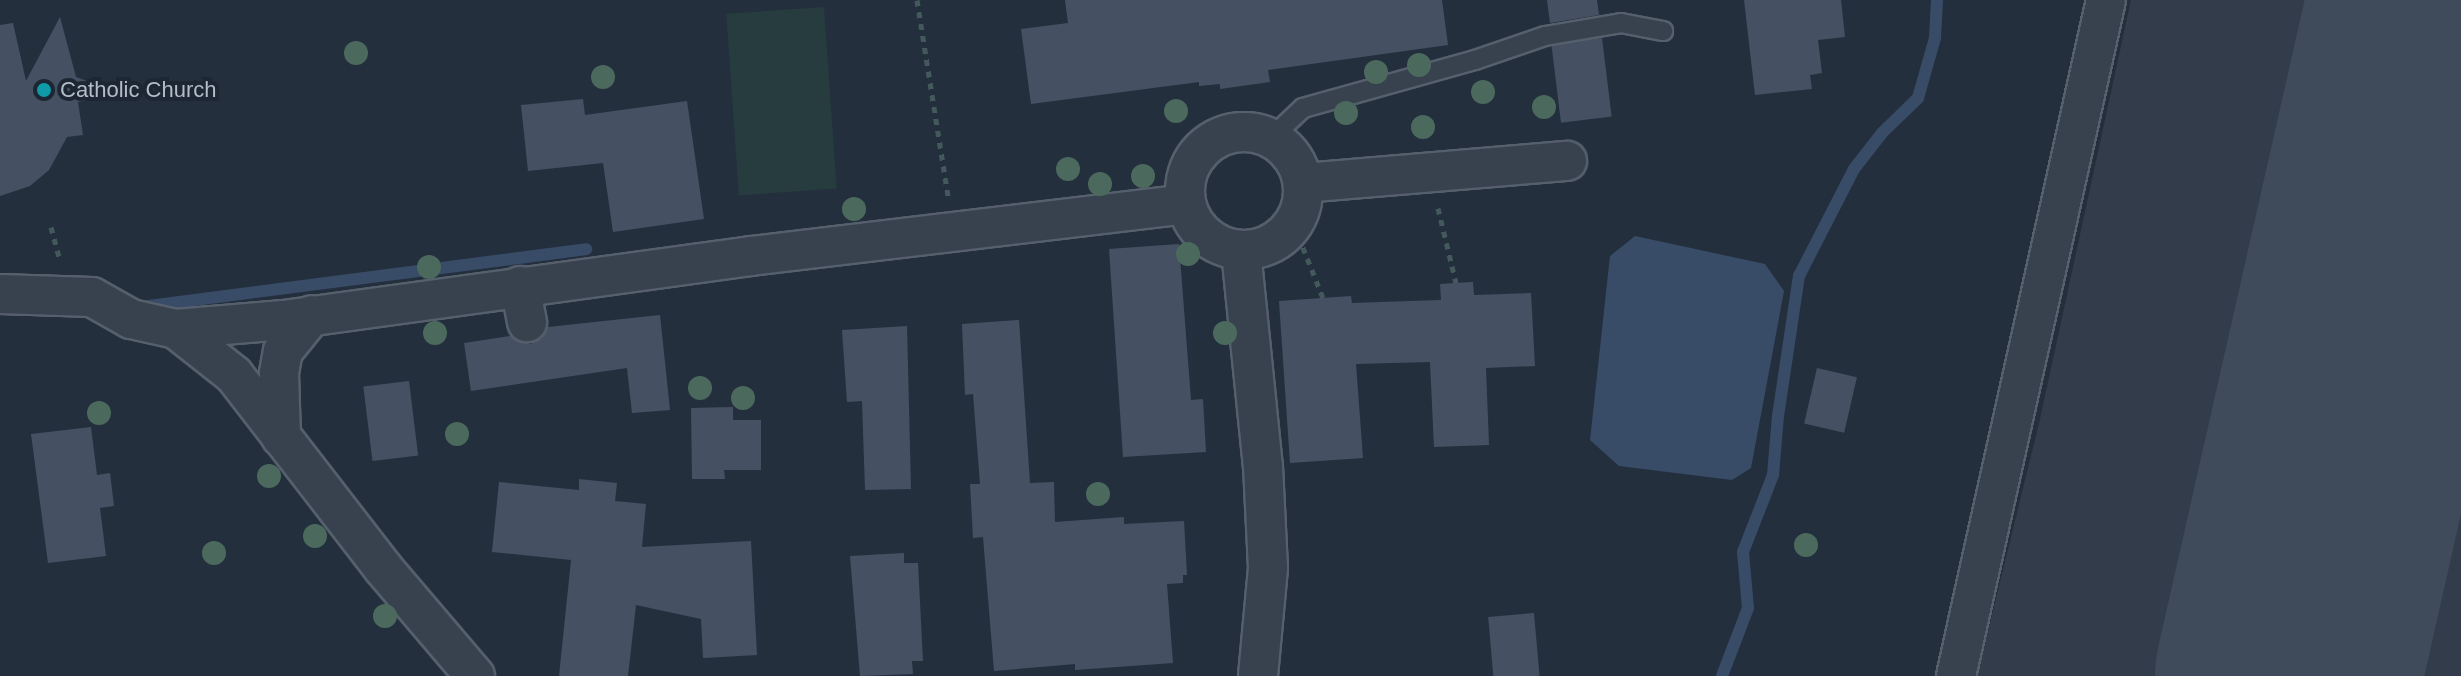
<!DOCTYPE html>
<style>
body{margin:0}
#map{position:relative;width:2461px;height:676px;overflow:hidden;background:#242f3e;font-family:Helvetica,sans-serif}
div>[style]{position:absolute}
.airport>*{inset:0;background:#323c4b}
.green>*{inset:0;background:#263c3f;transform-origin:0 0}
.water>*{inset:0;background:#394c67}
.stream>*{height:12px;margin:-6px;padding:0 6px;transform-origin:6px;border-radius:6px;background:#394c67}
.runway>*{height:266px;margin:-133px;padding:0 133px;transform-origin:133px;border-radius:133px;background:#3f4a5a}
.building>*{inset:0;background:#455162;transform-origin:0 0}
.path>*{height:5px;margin-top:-2.5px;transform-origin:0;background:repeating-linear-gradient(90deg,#44595c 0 6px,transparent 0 12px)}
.roads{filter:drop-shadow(2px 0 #565f6c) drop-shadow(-2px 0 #565f6c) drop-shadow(0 2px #565f6c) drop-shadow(0 -2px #565f6c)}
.lane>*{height:18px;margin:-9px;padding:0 9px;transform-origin:9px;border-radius:9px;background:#38414e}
.street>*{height:38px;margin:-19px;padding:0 19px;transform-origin:19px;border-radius:19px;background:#38414e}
.street>.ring{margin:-19px;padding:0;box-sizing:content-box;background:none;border:38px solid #38414e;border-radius:50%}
.trees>*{width:24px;height:24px;margin:-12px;border-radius:50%;background:#4b6a5d}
.dots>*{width:22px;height:22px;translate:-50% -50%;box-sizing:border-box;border:4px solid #1d2633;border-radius:50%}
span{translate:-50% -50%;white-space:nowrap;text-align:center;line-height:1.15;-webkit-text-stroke:8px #1d2633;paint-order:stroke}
.poi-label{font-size:22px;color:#b4bcc9}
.left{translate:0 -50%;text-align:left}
</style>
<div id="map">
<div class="airport">
<i style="clip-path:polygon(2131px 0,2461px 0,2461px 676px,1977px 676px,2040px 419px)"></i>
</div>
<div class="green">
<i style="left:824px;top:7px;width:182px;height:98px;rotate:86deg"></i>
</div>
<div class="water">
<i style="clip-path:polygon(1635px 236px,1765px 264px,1784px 291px,1751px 468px,1732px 480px,1619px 466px,1590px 440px,1610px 256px)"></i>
</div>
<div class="stream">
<i style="left:141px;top:307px;width:449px;rotate:-7.4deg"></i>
<i style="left:1722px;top:676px;width:73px;rotate:-69.1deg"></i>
<i style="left:1748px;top:608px;width:56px;rotate:-95.1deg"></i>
<i style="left:1743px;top:552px;width:83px;rotate:-68.7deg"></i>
<i style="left:1773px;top:475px;width:59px;rotate:-85.2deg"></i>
<i style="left:1778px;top:416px;width:142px;rotate:-81.5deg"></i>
<i style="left:1799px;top:276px;width:120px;rotate:-62.8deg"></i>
<i style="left:1854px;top:169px;width:46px;rotate:-52.1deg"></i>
<i style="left:1882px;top:133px;width:50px;rotate:-44.2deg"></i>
<i style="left:1918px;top:98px;width:62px;rotate:-74.2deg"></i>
<i style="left:1935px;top:38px;width:38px;rotate:-87deg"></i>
</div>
<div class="runway">
<i style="left:2288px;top:676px;width:693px;rotate:-77.25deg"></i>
</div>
<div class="building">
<i style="clip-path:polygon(1065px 0,1442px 0,1448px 45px,1268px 70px,1270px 82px,1220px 89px,1220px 84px,1199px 86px,1199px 82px,1031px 104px,1021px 29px,1068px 23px)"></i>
<i style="clip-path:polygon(1547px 0,1597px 0,1599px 15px,1550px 23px)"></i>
<i style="clip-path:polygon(1744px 0,1841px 0,1845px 37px,1818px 40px,1822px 73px,1810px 75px,1812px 89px,1755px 95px)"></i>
<i style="clip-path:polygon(60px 17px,76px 77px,120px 93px,78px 102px,83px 135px,67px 137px,49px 170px,30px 186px,0 196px,0 25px,13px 23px,26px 81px)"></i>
<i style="left:1602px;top:38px;width:79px;height:51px;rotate:83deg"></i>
<i style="clip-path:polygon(583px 99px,585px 115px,687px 101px,704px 219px,613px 232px,603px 163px,528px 171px,521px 105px)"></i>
<i style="clip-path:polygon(1179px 244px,1191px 400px,1203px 399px,1206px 452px,1123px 457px,1109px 249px)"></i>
<i style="clip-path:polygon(1473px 282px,1474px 295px,1531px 293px,1535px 366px,1486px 368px,1489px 445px,1434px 447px,1430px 362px,1356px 364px,1363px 458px,1290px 463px,1279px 301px,1351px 296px,1352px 303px,1441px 300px,1440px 284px)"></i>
<i style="clip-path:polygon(660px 315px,670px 410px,632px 413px,627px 368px,471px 391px,464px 343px,510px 336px,530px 344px,542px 338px,548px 327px)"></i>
<i style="clip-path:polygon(1019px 320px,1030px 483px,1054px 482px,1055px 522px,1124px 517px,1124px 524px,1184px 521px,1187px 575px,1183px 575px,1183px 583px,1167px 584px,1173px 663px,1075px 670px,1075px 664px,994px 671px,983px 537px,973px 538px,970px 484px,980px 484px,973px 394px,965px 395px,962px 324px)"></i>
<i style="clip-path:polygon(907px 326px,911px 489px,865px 490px,862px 401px,847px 402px,842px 330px)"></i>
<i style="left:1817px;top:368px;width:41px;height:57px;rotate:13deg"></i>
<i style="left:409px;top:381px;width:75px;height:46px;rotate:83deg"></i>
<i style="clip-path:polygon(733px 407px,733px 420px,761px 420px,761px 470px,724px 470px,725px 479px,692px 479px,691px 408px)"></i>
<i style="clip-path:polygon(91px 427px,97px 475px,110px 473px,114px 506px,100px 508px,106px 556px,48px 563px,31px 434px)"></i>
<i style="clip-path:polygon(579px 479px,617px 483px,615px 501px,646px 504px,642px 547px,751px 541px,757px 655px,703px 658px,701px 619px,636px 605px,628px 676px,559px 676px,571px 560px,492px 552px,499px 482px,579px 490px)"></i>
<i style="clip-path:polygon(904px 553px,904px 563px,918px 563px,923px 661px,912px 661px,913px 674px,860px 676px,850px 556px)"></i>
<i style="left:1534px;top:613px;width:63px;height:46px;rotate:85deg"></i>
</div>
<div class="path">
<i style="left:917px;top:0;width:198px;rotate:81deg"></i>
<i style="left:1438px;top:208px;width:77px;rotate:76.5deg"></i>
<i style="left:1294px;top:225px;width:79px;rotate:68.3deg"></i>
<i style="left:51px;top:227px;width:31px;rotate:75deg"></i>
</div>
<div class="roads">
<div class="lane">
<i style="left:1271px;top:138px;width:44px;rotate:-43.2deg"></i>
<i style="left:1303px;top:108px;width:179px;rotate:-15.6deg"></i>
<i style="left:1475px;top:60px;width:74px;rotate:-18.9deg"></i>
<i style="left:1545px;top:36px;width:77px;rotate:-9.7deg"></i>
<i style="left:1621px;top:23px;width:43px;rotate:10.8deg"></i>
</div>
<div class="street">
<i class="ring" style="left:1185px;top:132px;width:80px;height:80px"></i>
<i style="left:1303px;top:183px;width:265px;rotate:-4.8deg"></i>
<i style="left:1241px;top:251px;width:216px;rotate:84.2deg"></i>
<i style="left:1263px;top:466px;width:102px;rotate:87.2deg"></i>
<i style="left:1268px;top:568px;width:108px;rotate:95.3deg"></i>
<i style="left:520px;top:286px;width:37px;rotate:79deg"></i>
<i style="left:0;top:294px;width:92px;rotate:1.9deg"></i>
<i style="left:92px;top:297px;width:45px;rotate:29.4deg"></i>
<i style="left:131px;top:319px;width:46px;rotate:12.5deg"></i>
<i style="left:176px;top:329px;width:108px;rotate:-4.8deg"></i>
<i style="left:284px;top:320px;width:471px;rotate:-7.8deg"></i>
<i style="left:751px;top:256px;width:438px;rotate:-6.8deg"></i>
<i style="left:176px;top:329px;width:74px;rotate:38.4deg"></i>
<i style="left:234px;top:375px;width:244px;rotate:52.3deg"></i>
<i style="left:383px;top:568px;width:142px;rotate:49.6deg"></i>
<i style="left:281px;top:437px;width:64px;rotate:-91.8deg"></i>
<i style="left:279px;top:373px;width:22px;rotate:-80deg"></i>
<i style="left:283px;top:351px;width:46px;rotate:-51.1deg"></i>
<i style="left:1956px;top:676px;width:692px;rotate:-77.49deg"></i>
</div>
</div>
<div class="trees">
<i style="left:356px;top:53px"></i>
<i style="left:1419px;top:65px"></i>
<i style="left:1376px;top:72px"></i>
<i style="left:603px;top:77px"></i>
<i style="left:1483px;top:92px"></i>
<i style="left:1544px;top:107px"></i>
<i style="left:1176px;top:111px"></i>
<i style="left:1346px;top:113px"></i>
<i style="left:1423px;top:127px"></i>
<i style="left:1068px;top:169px"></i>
<i style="left:1143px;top:176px"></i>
<i style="left:1100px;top:184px"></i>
<i style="left:854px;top:209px"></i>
<i style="left:1188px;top:254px"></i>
<i style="left:429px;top:267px"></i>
<i style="left:435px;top:333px"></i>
<i style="left:1225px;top:333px"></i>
<i style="left:700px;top:388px"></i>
<i style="left:743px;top:398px"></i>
<i style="left:99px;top:413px"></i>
<i style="left:457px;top:434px"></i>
<i style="left:269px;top:476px"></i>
<i style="left:1098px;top:494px"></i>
<i style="left:315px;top:536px"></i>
<i style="left:1806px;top:545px"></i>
<i style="left:214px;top:553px"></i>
<i style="left:385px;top:616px"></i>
</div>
<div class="dots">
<i style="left:44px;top:90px;background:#0f9aa8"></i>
</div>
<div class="poi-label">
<span class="left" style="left:60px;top:90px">Catholic Church</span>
</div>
</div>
